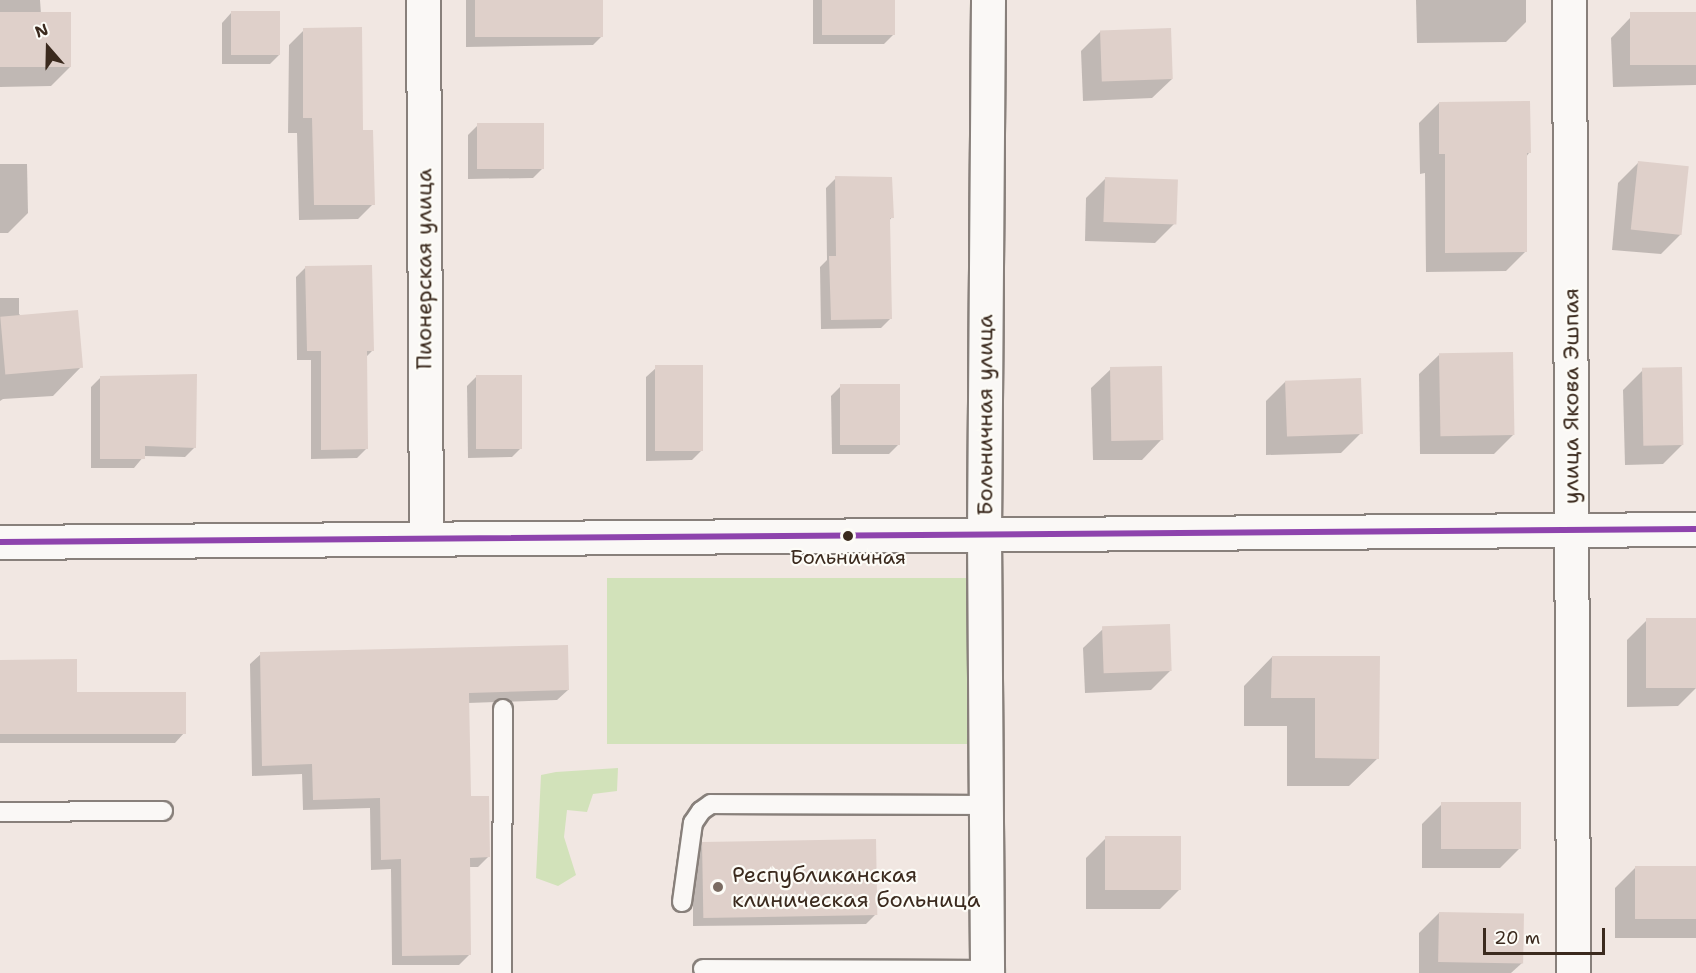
<!DOCTYPE html>
<meta charset="utf-8">
<style>
body{margin:0}
#map{position:relative;width:1696px;height:973px;overflow:hidden;background:#f1e7e2;font-family:"Shantell Sans",sans-serif}
div>[style]{position:absolute}
.green>*{inset:0;background:#d2e2ba;transform-origin:0 0}
.shadow>*{inset:0;background:#0003}
.building>*{inset:0;background:#dfd0ca;transform-origin:0 0}
.roads{filter:drop-shadow(2px 0 #88807b) drop-shadow(-2px 0 #88807b) drop-shadow(0 2px #88807b) drop-shadow(0 -2px #88807b)}
.lane>*{height:18px;margin:-9px;padding:0 9px;transform-origin:9px;border-radius:9px;background:#faf8f6}
.street>*{height:33px;margin:-16.5px;padding:0 16.5px;transform-origin:16.5px;border-radius:16.5px;background:#faf8f6}
.secondary>*{height:33px;margin:-16.5px;padding:0 16.5px;transform-origin:16.5px;border-radius:16.5px;background:#faf8f6}
.primary>*{height:33px;margin:-16.5px;padding:0 16.5px;transform-origin:16.5px;border-radius:16.5px;background:#faf8f6}
.bus-1>*{height:6px;margin:-3px;padding:0 3px;transform-origin:3px;border-radius:3px;background:#8e44ad}
.dots>*{width:16px;height:16px;translate:-50% -50%;box-sizing:border-box;border:3px solid #fdfcf7;border-radius:50%}
span{translate:-50% -50%;white-space:nowrap;text-align:center;line-height:1.15;-webkit-text-stroke:4.5px #fdfcf7;paint-order:stroke}
.bus-label{font-size:20px;color:#3b2a1e}
.street-label{font-size:22px;color:#3b2a1e}
.poi-label{font-size:22px;color:#3b2a1e}
.left{translate:0 -50%;text-align:left}
.north{position:absolute;left:18px;top:18px;width:60px;height:60px;-webkit-text-stroke:4px #fdfcf7;paint-order:stroke;rotate:340deg;font-size:16px;font-weight:700;line-height:24px;text-align:center;color:#3b2a1e}
.north::after{content:'';display:block;margin:auto;width:21px;height:27px;background:#3b2a1e;clip-path:polygon(50% 0,100% 100%,50% 72%,0 100%)}
.scale{position:absolute;left:1483px;top:928px;width:122px;height:27px;box-sizing:border-box;border:3px solid #3b2a1e;border-top:0;padding-left:8px;font-size:18px;line-height:21px;white-space:nowrap;color:#3b2a1e;-webkit-text-stroke:4px #fdfcf7;paint-order:stroke}
</style>
<div id="map">
<div class="green">
<i style="left:607px;top:578px;width:361px;height:166px"></i>
<i style="clip-path:polygon(618px 768px,617px 791px,593px 794px,587px 812px,567px 810px,564px 837px,576px 875px,558px 886px,536px 878px,541px 775px,556px 772px)"></i>
</div>
<div class="shadow">
<i style="clip-path:polygon(0 0,40px 0,41px 14px,71px 66px,51px 86px,0 87px)"></i>
<i style="clip-path:polygon(466px 0,602px 0,603px 35px,593px 45px,466px 47px)"></i>
<i style="clip-path:polygon(813px 0,894px 0,894px 34px,884px 44px,813px 44px)"></i>
<i style="clip-path:polygon(1416px 0,1526px 0,1526px 22px,1506px 42px,1417px 43px)"></i>
<i style="clip-path:polygon(231px 13px,280px 54px,270px 64px,222px 64px,222px 23px)"></i>
<i style="clip-path:polygon(1696px 14px,1696px 85px,1613px 87px,1611px 38px,1630px 18px)"></i>
<i style="clip-path:polygon(304px 30px,362px 132px,373px 204px,358px 219px,299px 220px,297px 133px,288px 133px,289px 45px)"></i>
<i style="clip-path:polygon(1101px 31px,1172px 79px,1152px 98px,1083px 101px,1081px 51px)"></i>
<i style="clip-path:polygon(1439px 103px,1529px 153px,1526px 157px,1526px 251px,1506px 271px,1426px 272px,1425px 173px,1420px 174px,1419px 123px)"></i>
<i style="clip-path:polygon(478px 125px,543px 168px,533px 178px,468px 179px,468px 135px)"></i>
<i style="clip-path:polygon(1638px 163px,1681px 234px,1661px 254px,1612px 250px,1618px 183px)"></i>
<i style="clip-path:polygon(0 164px,27px 164px,28px 213px,8px 233px,0 233px)"></i>
<i style="clip-path:polygon(836px 178px,892px 217px,889px 221px,891px 318px,881px 328px,821px 329px,820px 267px,827px 260px,826px 188px)"></i>
<i style="clip-path:polygon(1105px 179px,1175px 223px,1155px 243px,1085px 241px,1086px 198px)"></i>
<i style="clip-path:polygon(306px 267px,372px 351px,366px 357px,367px 448px,357px 458px,311px 459px,311px 360px,297px 360px,296px 277px)"></i>
<i style="clip-path:polygon(0 298px,19px 298px,19px 314px,81px 367px,53px 396px,3px 399px,0 401px)"></i>
<i style="clip-path:polygon(1439px 355px,1514px 434px,1494px 454px,1420px 454px,1419px 374px)"></i>
<i style="clip-path:polygon(656px 368px,702px 450px,692px 460px,646px 461px,646px 377px)"></i>
<i style="clip-path:polygon(1111px 369px,1161px 440px,1142px 460px,1093px 460px,1091px 388px)"></i>
<i style="clip-path:polygon(1643px 370px,1683px 444px,1663px 464px,1625px 465px,1623px 390px)"></i>
<i style="clip-path:polygon(477px 376px,522px 447px,512px 457px,468px 458px,467px 386px)"></i>
<i style="clip-path:polygon(101px 377px,195px 447px,185px 457px,144px 456px,134px 468px,91px 468px,91px 387px)"></i>
<i style="clip-path:polygon(1286px 381px,1361px 433px,1341px 453px,1266px 455px,1266px 401px)"></i>
<i style="clip-path:polygon(841px 386px,899px 444px,889px 454px,832px 454px,831px 396px)"></i>
<i style="clip-path:polygon(1696px 619px,1696px 688px,1678px 706px,1627px 707px,1627px 640px,1647px 620px)"></i>
<i style="clip-path:polygon(1103px 629px,1171px 670px,1151px 690px,1085px 693px,1083px 648px)"></i>
<i style="clip-path:polygon(261px 654px,568px 690px,557px 700px,468px 703px,470px 797px,489px 856px,478px 867px,469px 867px,470px 954px,459px 965px,392px 965px,391px 869px,371px 870px,370px 808px,303px 810px,302px 774px,252px 776px,250px 664px)"></i>
<i style="clip-path:polygon(1272px 657px,1378px 758px,1349px 786px,1287px 786px,1287px 726px,1244px 726px,1244px 686px)"></i>
<i style="clip-path:polygon(0 661px,76px 694px,184px 733px,175px 743px,0 743px)"></i>
<i style="clip-path:polygon(1442px 804px,1520px 848px,1500px 868px,1422px 868px,1422px 824px)"></i>
<i style="clip-path:polygon(1106px 838px,1180px 889px,1160px 909px,1086px 909px,1086px 858px)"></i>
<i style="clip-path:polygon(703px 842px,876px 914px,866px 924px,693px 926px,693px 851px)"></i>
<i style="clip-path:polygon(1696px 867px,1696px 938px,1615px 938px,1615px 888px,1635px 868px)"></i>
<i style="clip-path:polygon(1439px 913px,1522px 963px,1511px 973px,1419px 973px,1419px 933px)"></i>
</div>
<div class="building">
<i style="left:475px;top:0;width:128px;height:37px"></i>
<i style="left:822px;top:0;width:73px;height:35px"></i>
<i style="left:231px;top:11px;width:49px;height:44px"></i>
<i style="left:0;top:12px;width:71px;height:55px"></i>
<i style="left:1696px;top:12px;width:53px;height:66px;rotate:90deg"></i>
<i style="clip-path:polygon(362px 27px,363px 130px,373px 130px,375px 205px,314px 205px,312px 118px,303px 118px,303px 28px)"></i>
<i style="left:1171px;top:28px;width:51px;height:71px;rotate:88deg"></i>
<i style="clip-path:polygon(1530px 101px,1531px 153px,1527px 153px,1527px 252px,1445px 253px,1445px 154px,1439px 154px,1439px 102px)"></i>
<i style="left:477px;top:123px;width:67px;height:46px"></i>
<i style="left:1638px;top:161px;width:51px;height:69px;rotate:6deg"></i>
<i style="clip-path:polygon(835px 176px,892px 177px,894px 218px,890px 218px,892px 319px,831px 320px,829px 256px,836px 256px)"></i>
<i style="left:1105px;top:177px;width:73px;height:45px;rotate:2deg"></i>
<i style="clip-path:polygon(372px 265px,374px 351px,367px 351px,368px 449px,321px 450px,321px 351px,307px 351px,305px 266px)"></i>
<i style="left:78px;top:310px;width:58px;height:78px;rotate:85deg"></i>
<i style="left:1513px;top:352px;width:83px;height:74px;rotate:89deg"></i>
<i style="left:703px;top:365px;width:86px;height:48px;rotate:90deg"></i>
<i style="left:1162px;top:366px;width:74px;height:52px;rotate:89deg"></i>
<i style="left:1682px;top:367px;width:78px;height:40px;rotate:89deg"></i>
<i style="clip-path:polygon(197px 374px,196px 448px,145px 446px,145px 459px,100px 459px,100px 376px)"></i>
<i style="left:476px;top:375px;width:46px;height:74px"></i>
<i style="left:1361px;top:378px;width:56px;height:76px;rotate:88deg"></i>
<i style="left:840px;top:384px;width:60px;height:61px"></i>
<i style="left:1646px;top:618px;width:50px;height:70px"></i>
<i style="left:1170px;top:624px;width:47px;height:68px;rotate:88deg"></i>
<i style="clip-path:polygon(568px 645px,569px 690px,469px 693px,471px 796px,489px 796px,490px 857px,470px 858px,471px 955px,402px 956px,401px 859px,381px 860px,380px 798px,313px 800px,312px 764px,262px 766px,260px 652px)"></i>
<i style="clip-path:polygon(1272px 656px,1380px 656px,1379px 759px,1315px 758px,1315px 698px,1271px 698px)"></i>
<i style="clip-path:polygon(77px 659px,77px 692px,186px 692px,186px 734px,0 734px,0 660px)"></i>
<i style="left:1521px;top:802px;width:47px;height:80px;rotate:90deg"></i>
<i style="left:1105px;top:836px;width:76px;height:54px"></i>
<i style="left:876px;top:839px;width:76px;height:174px;rotate:89deg"></i>
<i style="left:1635px;top:866px;width:61px;height:53px"></i>
<i style="left:1439px;top:912px;width:85px;height:50px;rotate:1deg"></i>
</div>
<div class="roads">
<div class="lane">
<i style="left:0;top:812px;width:163px;rotate:-0.4deg"></i>
<i style="left:682px;top:902px;width:80px;rotate:-82.1deg"></i>
<i style="left:693px;top:823px;width:14px;rotate:-56deg"></i>
<i style="left:701px;top:811px;width:12px;rotate:-35deg"></i>
<i style="left:711px;top:804px;width:275px;rotate:0.2deg"></i>
<i style="left:703px;top:969px;width:284px;rotate:0.2deg"></i>
<i style="left:502px;top:973px;width:264px;rotate:-89.8deg"></i>
</div>
<div class="street">
<i style="left:423px;top:0;width:539px;rotate:89.68deg"></i>
<i style="left:1569px;top:0;width:973px;rotate:89.76deg"></i>
<i style="left:984px;top:534px;width:534px;rotate:-89.57deg"></i>
</div>
<div class="secondary">
<i style="left:984px;top:534px;width:439px;rotate:89.6deg"></i>
</div>
<div class="primary">
<i style="left:0;top:542px;width:1696px;rotate:-0.44deg"></i>
</div>
</div>
<div class="bus-1">
<i style="left:0;top:542px;width:1696px;rotate:-0.44deg"></i>
</div>
<div class="dots">
<i style="left:848px;top:536px;background:#3b2a1e"></i>
<i style="left:718px;top:887px;background:#7b6c63"></i>
</div>
<div class="bus-label">
<span style="left:848px;top:557px">Больничная</span>
</div>
<div class="street-label">
<span style="left:424px;top:269px;rotate:-90deg">Пионерская улица</span>
<span style="left:1571px;top:396px;rotate:-90deg">улица Якова Эшпая</span>
<span style="left:985px;top:415px;rotate:-90deg">Больничная улица</span>
</div>
<div class="poi-label">
<span class="left" style="left:732px;top:887px">Республиканская<br>клиническая больница</span>
</div>
<div class="north">N</div>
<div class="scale">20 m</div>
</div>
